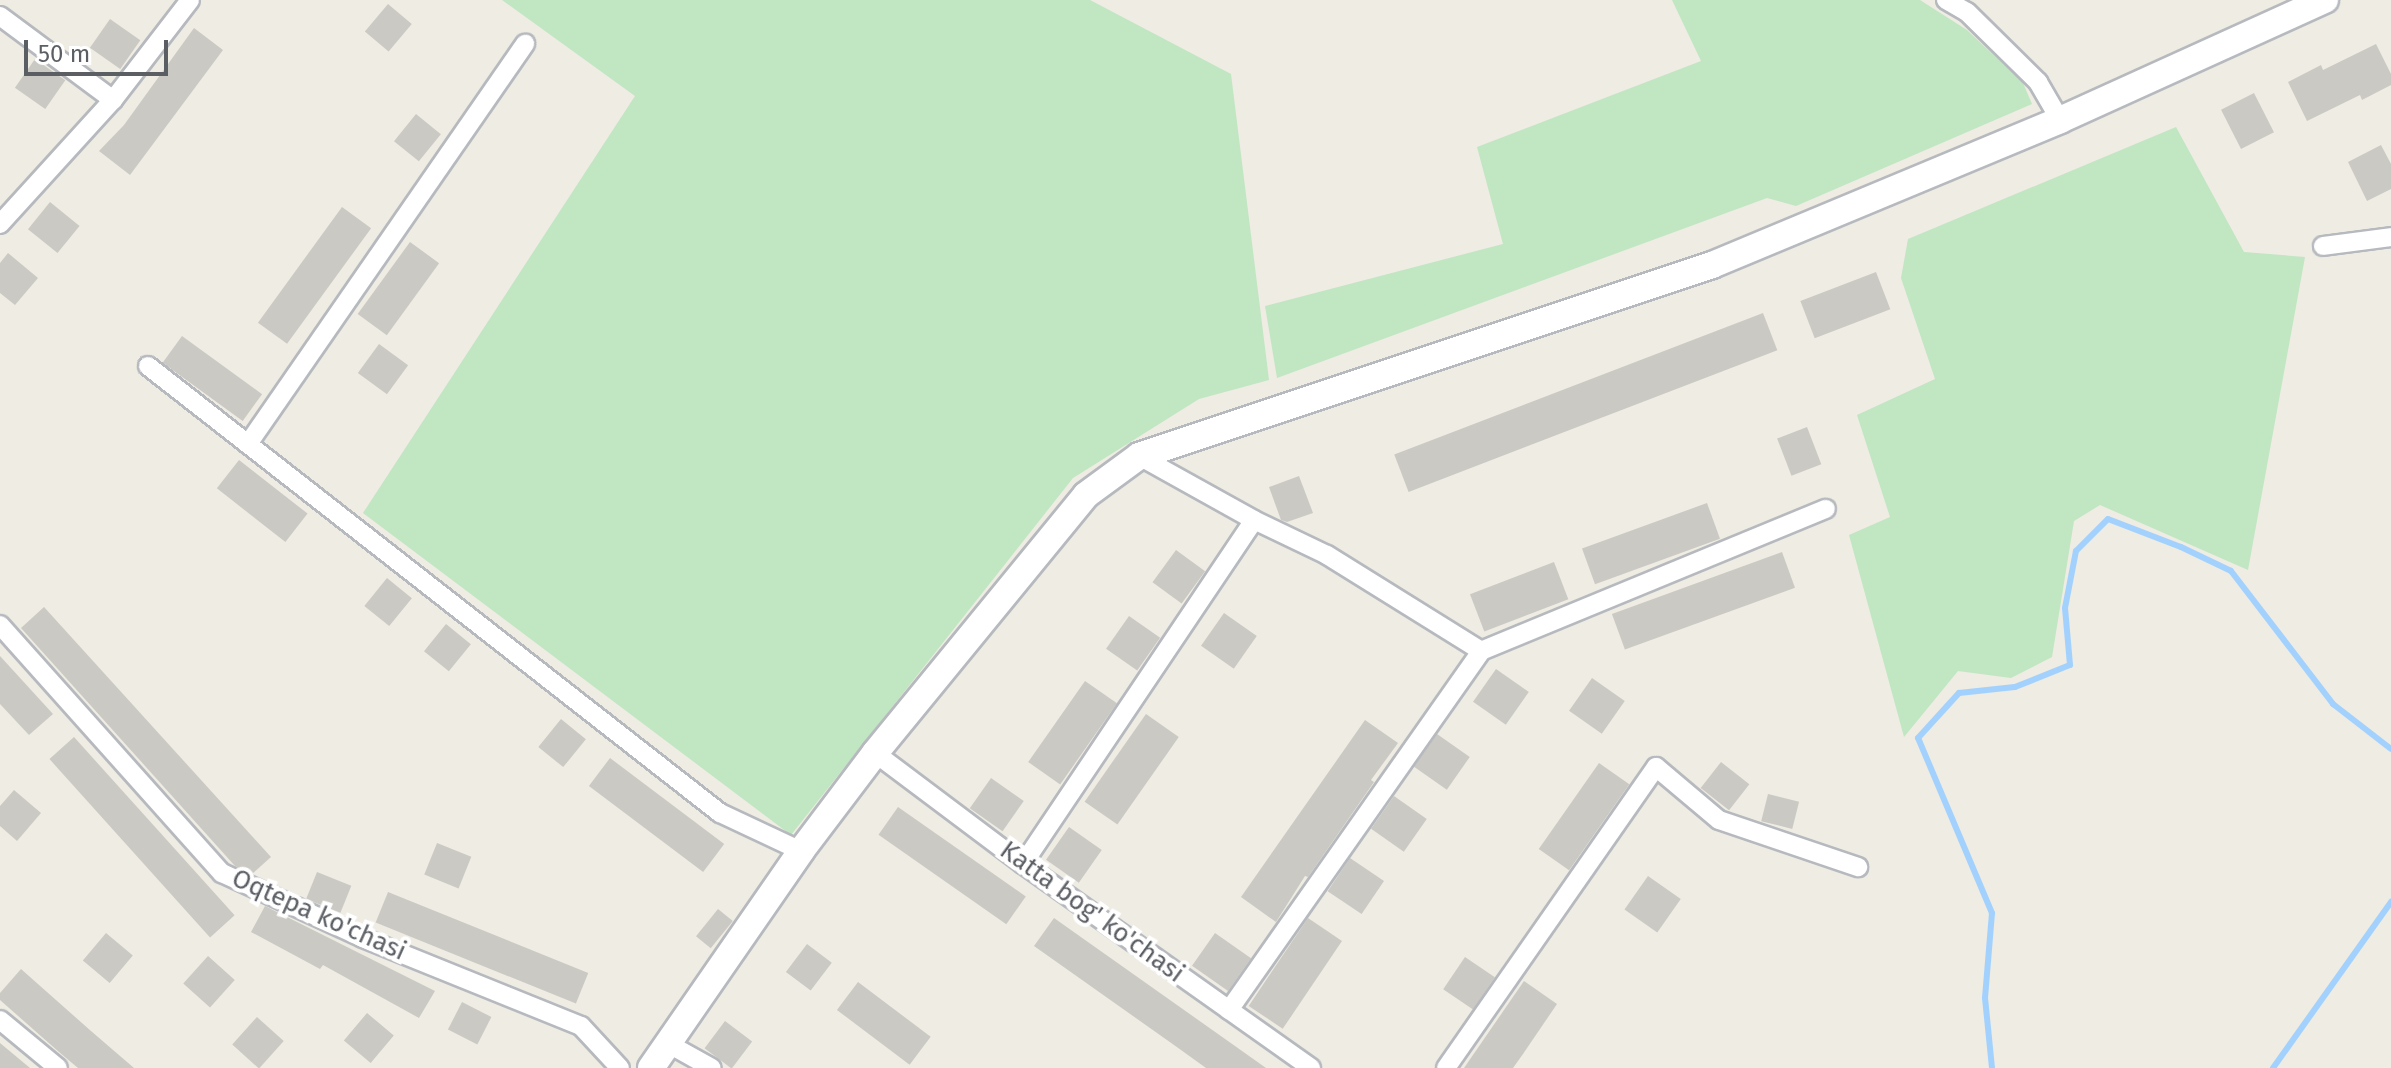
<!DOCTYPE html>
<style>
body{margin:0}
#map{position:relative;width:2391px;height:1068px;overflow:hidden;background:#eeece3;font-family:"Fira Sans",sans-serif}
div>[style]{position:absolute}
.green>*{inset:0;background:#c0e6c2}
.stream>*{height:6px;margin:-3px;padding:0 3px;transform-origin:3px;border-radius:3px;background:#a3d1fe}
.building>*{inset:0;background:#cbc9c3;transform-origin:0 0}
.roads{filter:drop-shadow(2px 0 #b6b9be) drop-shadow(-2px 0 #b6b9be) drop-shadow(0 2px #b6b9be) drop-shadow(0 -2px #b6b9be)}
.minor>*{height:18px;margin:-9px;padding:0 9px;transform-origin:9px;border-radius:9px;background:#fff}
.secondary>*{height:26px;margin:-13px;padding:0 13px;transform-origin:13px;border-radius:13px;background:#fff}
span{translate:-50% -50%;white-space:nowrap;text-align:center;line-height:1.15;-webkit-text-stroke:8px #fff;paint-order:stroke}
.street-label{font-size:26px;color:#5b5f64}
.scale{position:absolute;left:24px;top:40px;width:144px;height:36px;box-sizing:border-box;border:4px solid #5b5f64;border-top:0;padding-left:10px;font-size:24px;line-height:28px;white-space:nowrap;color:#5b5f64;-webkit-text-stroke:6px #fff;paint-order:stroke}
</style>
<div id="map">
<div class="green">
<i style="clip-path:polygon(502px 0,1090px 0,1231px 74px,1269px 380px,1199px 399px,1073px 478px,791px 835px,363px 513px,635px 96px)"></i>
<i style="clip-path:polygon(1672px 0,1920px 0,1967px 30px,2023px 83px,2032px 104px,1796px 206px,1767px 198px,1277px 378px,1265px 306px,1503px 244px,1477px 147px,1701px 61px)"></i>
<i style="clip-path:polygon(2176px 127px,2244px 252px,2305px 257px,2248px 570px,2100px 505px,2074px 521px,2052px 657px,2011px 678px,1958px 671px,1904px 737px,1849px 535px,1890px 517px,1857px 415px,1935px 379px,1901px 278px,1908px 239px)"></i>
</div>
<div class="stream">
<i style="left:1992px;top:1068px;width:70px;rotate:-95.7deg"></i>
<i style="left:1985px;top:998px;width:85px;rotate:-85.3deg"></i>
<i style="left:1992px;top:913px;width:190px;rotate:-112.9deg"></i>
<i style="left:1918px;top:738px;width:61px;rotate:-47.7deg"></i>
<i style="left:1959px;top:693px;width:56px;rotate:-6.1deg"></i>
<i style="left:2015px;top:687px;width:59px;rotate:-21.8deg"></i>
<i style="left:2070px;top:665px;width:57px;rotate:-95deg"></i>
<i style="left:2065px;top:608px;width:58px;rotate:-79.1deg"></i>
<i style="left:2076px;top:551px;width:45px;rotate:-45deg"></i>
<i style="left:2108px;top:519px;width:78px;rotate:21deg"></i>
<i style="left:2181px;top:547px;width:55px;rotate:25.6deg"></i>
<i style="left:2231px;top:571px;width:168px;rotate:52.5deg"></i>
<i style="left:2333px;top:704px;width:73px;rotate:37.8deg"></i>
<i style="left:2273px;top:1068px;width:204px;rotate:-54.6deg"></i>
</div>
<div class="building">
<i style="left:388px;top:4px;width:31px;height:36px;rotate:40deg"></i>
<i style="left:110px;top:19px;width:37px;height:35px;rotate:35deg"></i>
<i style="clip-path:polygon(194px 28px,223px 50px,130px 175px,99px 151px,124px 125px)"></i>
<i style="clip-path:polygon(2376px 44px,2391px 74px,2391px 85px,2362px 100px,2360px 95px,2307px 121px,2288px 82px,2321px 65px,2323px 70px)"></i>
<i style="left:35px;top:59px;width:37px;height:35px;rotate:35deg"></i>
<i style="left:2254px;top:93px;width:44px;height:37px;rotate:63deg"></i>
<i style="left:416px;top:114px;width:32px;height:35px;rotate:39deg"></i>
<i style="clip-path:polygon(2381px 145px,2391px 164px,2391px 189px,2367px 201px,2348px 162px)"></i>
<i style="left:50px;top:202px;width:38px;height:35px;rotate:39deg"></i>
<i style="left:342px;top:207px;width:36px;height:143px;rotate:36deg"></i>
<i style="left:410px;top:242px;width:36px;height:89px;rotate:36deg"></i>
<i style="clip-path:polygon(8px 253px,38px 278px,15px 305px,0 293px,0 263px)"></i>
<i style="left:1876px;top:272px;width:40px;height:81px;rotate:69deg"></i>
<i style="left:1763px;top:313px;width:40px;height:395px;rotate:69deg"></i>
<i style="left:182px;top:336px;width:99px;height:33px;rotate:36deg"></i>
<i style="left:379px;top:344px;width:36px;height:36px;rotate:36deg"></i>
<i style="left:1807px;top:427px;width:40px;height:32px;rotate:69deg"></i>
<i style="left:239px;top:460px;width:87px;height:36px;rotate:38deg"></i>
<i style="clip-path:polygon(1299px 476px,1313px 513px,1287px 522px,1281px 520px,1269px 487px)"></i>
<i style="left:1707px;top:503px;width:38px;height:133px;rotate:70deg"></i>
<i style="left:1176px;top:550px;width:36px;height:40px;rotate:36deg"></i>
<i style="left:1782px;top:552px;width:38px;height:181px;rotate:70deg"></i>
<i style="left:1554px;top:562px;width:40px;height:90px;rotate:69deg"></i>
<i style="left:387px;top:578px;width:32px;height:36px;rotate:39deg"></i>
<i style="clip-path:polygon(44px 607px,271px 857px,252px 874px,235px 866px,21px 628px)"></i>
<i style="left:1224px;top:613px;width:40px;height:40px;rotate:35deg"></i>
<i style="left:1129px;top:616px;width:38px;height:40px;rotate:35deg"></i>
<i style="left:446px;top:624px;width:32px;height:35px;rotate:39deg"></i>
<i style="clip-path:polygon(0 656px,53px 714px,29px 735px,0 704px)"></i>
<i style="left:1496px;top:669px;width:40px;height:40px;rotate:35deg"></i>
<i style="left:1592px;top:678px;width:40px;height:40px;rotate:35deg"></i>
<i style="left:1085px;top:681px;width:39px;height:99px;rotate:35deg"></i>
<i style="left:1146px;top:714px;width:40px;height:107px;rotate:35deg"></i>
<i style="left:561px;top:719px;width:32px;height:36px;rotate:39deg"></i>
<i style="clip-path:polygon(1365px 720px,1398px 743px,1371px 780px,1374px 782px,1308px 877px,1305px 876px,1276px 922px,1241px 897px)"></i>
<i style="left:1437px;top:734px;width:40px;height:40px;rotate:35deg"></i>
<i style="left:74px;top:737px;width:240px;height:33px;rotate:48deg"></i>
<i style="left:610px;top:758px;width:143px;height:35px;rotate:37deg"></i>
<i style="left:1721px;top:762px;width:36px;height:33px;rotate:38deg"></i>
<i style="left:1599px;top:763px;width:37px;height:105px;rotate:35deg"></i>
<i style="left:991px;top:778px;width:40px;height:37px;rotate:35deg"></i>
<i style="clip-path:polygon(14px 790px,41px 813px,17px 841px,0 826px,0 806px)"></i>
<i style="left:1768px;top:794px;width:32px;height:28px;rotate:14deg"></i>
<i style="left:1394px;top:796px;width:40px;height:40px;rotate:35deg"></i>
<i style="left:898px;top:807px;width:156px;height:34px;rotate:35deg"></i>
<i style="left:1069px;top:827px;width:40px;height:40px;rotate:35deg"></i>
<i style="left:437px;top:843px;width:37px;height:34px;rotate:22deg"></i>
<i style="left:1350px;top:858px;width:41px;height:40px;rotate:34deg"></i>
<i style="left:317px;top:872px;width:37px;height:29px;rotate:22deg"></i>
<i style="left:1648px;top:876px;width:40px;height:41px;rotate:35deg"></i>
<i style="left:388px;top:892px;width:216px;height:33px;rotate:22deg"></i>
<i style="clip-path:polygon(265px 906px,435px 991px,419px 1018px,323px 965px,320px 969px,251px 932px)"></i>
<i style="left:718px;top:909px;width:19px;height:35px;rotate:39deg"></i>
<i style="clip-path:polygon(1054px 918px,1235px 1046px,1266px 1068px,1206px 1068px,1174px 1045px,1034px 946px)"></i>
<i style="left:1308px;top:918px;width:41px;height:106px;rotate:34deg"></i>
<i style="left:106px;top:933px;width:35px;height:36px;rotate:40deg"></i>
<i style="left:1215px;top:933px;width:44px;height:40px;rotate:35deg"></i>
<i style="left:807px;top:944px;width:31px;height:35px;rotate:37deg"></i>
<i style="left:208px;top:956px;width:36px;height:37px;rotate:42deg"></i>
<i style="left:1465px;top:957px;width:36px;height:39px;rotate:34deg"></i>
<i style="clip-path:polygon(21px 969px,91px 1031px,134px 1068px,78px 1068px,59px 1052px,0 1000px,0 993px)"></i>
<i style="clip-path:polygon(1524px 981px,1557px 1004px,1523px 1054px,1513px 1068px,1464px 1068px)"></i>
<i style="left:858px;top:982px;width:91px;height:35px;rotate:37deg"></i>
<i style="left:462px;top:1002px;width:33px;height:31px;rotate:27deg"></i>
<i style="left:367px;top:1013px;width:35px;height:36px;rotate:40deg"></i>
<i style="left:257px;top:1017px;width:36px;height:37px;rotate:42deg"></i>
<i style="left:725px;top:1021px;width:34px;height:34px;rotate:37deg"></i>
<i style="clip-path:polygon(0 1043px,30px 1068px,0 1068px)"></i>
</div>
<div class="roads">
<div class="minor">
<i style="left:1946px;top:0;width:24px;rotate:30deg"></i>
<i style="left:1967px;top:12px;width:100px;rotate:44.6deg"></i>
<i style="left:2038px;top:82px;width:44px;rotate:59.9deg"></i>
<i style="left:0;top:16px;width:141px;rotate:36.6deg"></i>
<i style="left:0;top:224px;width:168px;rotate:-47.7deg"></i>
<i style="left:113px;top:100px;width:126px;rotate:-52.4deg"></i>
<i style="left:2323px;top:246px;width:69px;rotate:-7.5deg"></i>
<i style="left:148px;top:366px;width:726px;rotate:38.01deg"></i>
<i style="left:720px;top:813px;width:89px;rotate:25.1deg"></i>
<i style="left:248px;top:444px;width:487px;rotate:-55.3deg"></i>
<i style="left:1139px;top:456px;width:132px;rotate:29.1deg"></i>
<i style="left:1254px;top:520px;width:81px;rotate:25.6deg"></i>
<i style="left:1327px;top:555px;width:181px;rotate:31.9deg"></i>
<i style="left:0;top:625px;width:333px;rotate:48.2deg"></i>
<i style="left:222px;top:873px;width:155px;rotate:24.7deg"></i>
<i style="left:363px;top:938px;width:235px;rotate:22deg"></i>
<i style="left:581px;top:1026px;width:57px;rotate:47.1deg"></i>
<i style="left:875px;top:753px;width:185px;rotate:36.9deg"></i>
<i style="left:1023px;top:864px;width:353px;rotate:35.3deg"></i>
<i style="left:1023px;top:864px;width:414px;rotate:-56.1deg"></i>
<i style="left:1229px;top:1010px;width:439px;rotate:-54.9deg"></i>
<i style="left:1481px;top:651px;width:373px;rotate:-22.4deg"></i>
<i style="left:0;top:1020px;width:75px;rotate:39.6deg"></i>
<i style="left:667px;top:1043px;width:51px;rotate:29.1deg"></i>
<i style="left:1446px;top:1068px;width:367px;rotate:-55.1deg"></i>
<i style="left:1656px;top:767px;width:82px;rotate:40.1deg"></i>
<i style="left:1719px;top:820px;width:147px;rotate:18.7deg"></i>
</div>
<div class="secondary">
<i style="left:651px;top:1068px;width:264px;rotate:-55.3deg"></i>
<i style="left:801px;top:851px;width:123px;rotate:-52.9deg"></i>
<i style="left:875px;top:753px;width:333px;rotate:-50.7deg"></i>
<i style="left:1086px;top:495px;width:66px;rotate:-36.3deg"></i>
<i style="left:1139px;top:456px;width:604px;rotate:-18.43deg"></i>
<i style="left:1712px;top:265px;width:377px;rotate:-22.6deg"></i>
<i style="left:2060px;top:120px;width:291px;rotate:-24.4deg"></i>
</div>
</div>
<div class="street-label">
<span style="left:1092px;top:912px;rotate:36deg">Katta bog' ko'chasi</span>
<span style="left:319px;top:915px;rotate:24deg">Oqtepa ko'chasi</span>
</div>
<div class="scale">50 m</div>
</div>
